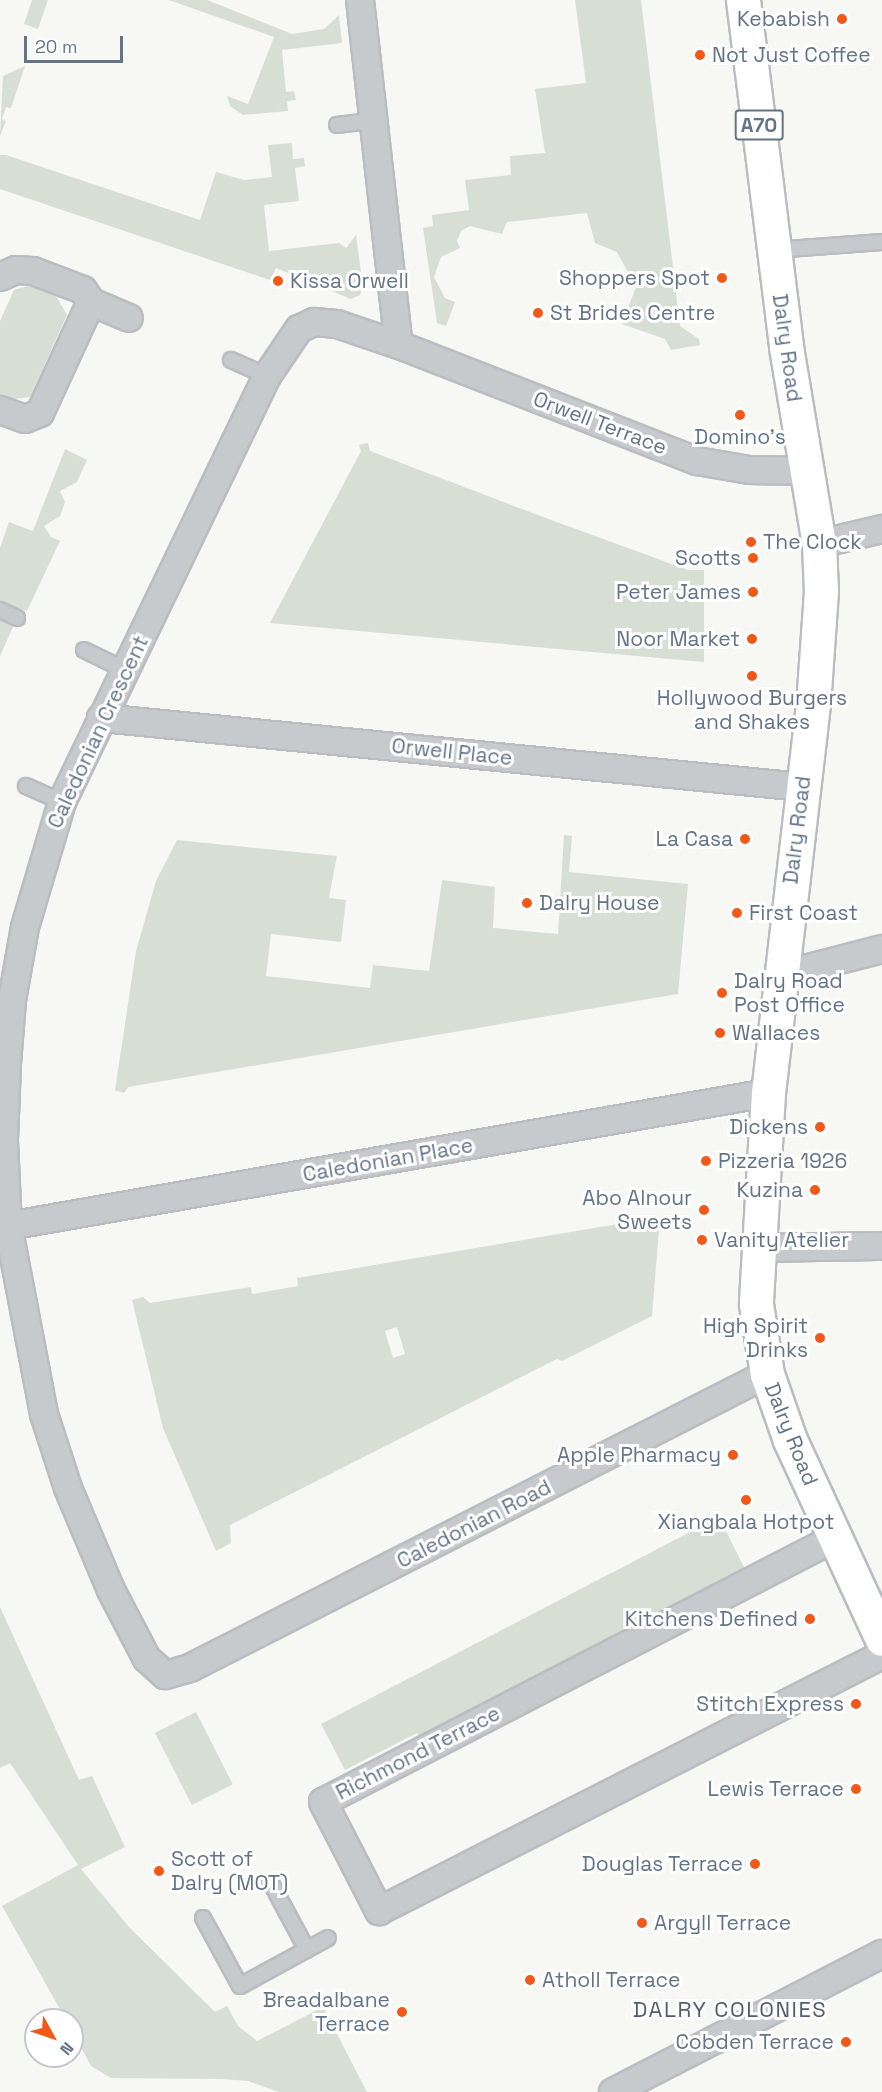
<!DOCTYPE html>
<style>
body{margin:0}
#map{position:relative;width:882px;height:2092px;overflow:hidden;background:#f7f7f3;font-family:"Space Grotesk",sans-serif}
div>[style]{position:absolute}
.green>*{inset:0;background:#d7dfd4;transform-origin:0 0}
.roads{filter:drop-shadow(2px 0 #b9bdc1) drop-shadow(-2px 0 #b9bdc1) drop-shadow(0 2px #b9bdc1) drop-shadow(0 -2px #b9bdc1)}
.lane>*{height:14px;margin:-7px;padding:0 7px;transform-origin:7px;border-radius:7px;background:#c6cacd}
.street>*{height:26px;margin:-13px;padding:0 13px;transform-origin:13px;border-radius:13px;background:#c6cacd}
.primary>*{height:33px;margin:-16.5px;padding:0 16.5px;transform-origin:16.5px;border-radius:16.5px;background:#fff}
.dots>*{width:16px;height:16px;translate:-50% -50%;box-sizing:border-box;border:3px solid #fff;border-radius:50%}
span{translate:-50% -50%;white-space:nowrap;text-align:center;line-height:1.15;-webkit-text-stroke:6px #fff;paint-order:stroke}
.shield-label span{padding:2px 4px;background:#fff;border:2px solid;border-radius:4px;-webkit-text-stroke-width:0}
.shield-label{font-size:20px;color:#637487;font-weight:700}
.poi-label{font-size:21px;color:#637487}
.right{translate:-100% -50%;text-align:right}
.left{translate:0 -50%;text-align:left}
.street-label{font-size:21px;color:#637487}
.neighbourhood-label{font-size:22px;color:#525e6b;letter-spacing:1.5px}
.north{position:absolute;left:24px;top:2008px;width:60px;height:60px;box-sizing:border-box;background:#fff;border:2px solid #c1c7cf;border-radius:50%;rotate:130deg;font-size:16px;font-weight:700;line-height:24px;text-align:center;color:#637487}
.north::after{content:'';display:block;margin:auto;width:21px;height:27px;background:#f25918;clip-path:polygon(50% 0,100% 100%,50% 72%,0 100%)}
.scale{position:absolute;left:24px;top:36px;width:99px;height:27px;box-sizing:border-box;border:3px solid #637487;border-top:0;padding-left:8px;font-size:18px;line-height:21px;white-space:nowrap;color:#637487;-webkit-text-stroke:4px #fff;paint-order:stroke}
</style>
<div id="map">
<div class="green">
<i style="clip-path:polygon(32px 0,48px 0,38px 29px,24px 24px)"></i>
<i style="clip-path:polygon(169px 0,207px 0,292px 34px,324px 29px,339px 15px,342px 43px,282px 50px,286px 92px,294px 91px,296px 100px,287px 101px,288px 111px,243px 115px,230px 106px,227px 96px,248px 104px,274px 37px)"></i>
<i style="clip-path:polygon(575px 0,641px 0,680px 326px,699px 339px,700px 345px,671px 350px,665px 339px,622px 324px,636px 287px,617px 252px,595px 243px,587px 213px,507px 222px,502px 234px,470px 226px,461px 231px,457px 241px,460px 248px,441px 257px,434px 277px,445px 298px,455px 302px,446px 326px,437px 323px,423px 228px,433px 226px,432px 215px,469px 210px,465px 180px,511px 175px,510px 156px,545px 153px,535px 89px,586px 83px)"></i>
<i style="clip-path:polygon(25px 66px,11px 108px,6px 107px,2px 119px,6px 121px,0 136px,3px 76px)"></i>
<i style="clip-path:polygon(292px 143px,293px 159px,304px 158px,305px 166px,295px 168px,299px 201px,264px 205px,269px 251px,339px 243px,346px 248px,356px 235px,363px 287px,360px 295px,351px 299px,276px 268px,270px 280px,0 189px,0 155px,6px 155px,200px 220px,216px 172px,244px 180px,272px 177px,268px 145px)"></i>
<i style="clip-path:polygon(28px 286px,55px 294px,67px 315px,30px 397px,6px 400px,0 398px,0 321px,14px 290px)"></i>
<i style="clip-path:polygon(368px 443px,370px 451px,535px 514px,688px 570px,704px 570px,704px 662px,270px 623px,361px 451px,359px 445px)"></i>
<i style="clip-path:polygon(65px 449px,87px 460px,77px 482px,60px 491px,65px 502px,60px 516px,44px 526px,51px 537px,60px 541px,27px 611px,21px 609px,0 656px,0 548px,9px 522px,33px 531px)"></i>
<i style="clip-path:polygon(564px 835px,572px 836px,569px 872px,688px 884px,678px 994px,128px 1087px,124px 1093px,115px 1090px,136px 951px,156px 881px,177px 840px,337px 856px,329px 898px,346px 900px,341px 942px,271px 934px,266px 976px,370px 988px,373px 965px,429px 971px,442px 880px,495px 887px,493px 928px,558px 934px)"></i>
<i style="clip-path:polygon(evenodd,666px 1216px,666px 1224px,659px 1229px,652px 1316px,562px 1361px,557px 1359px,230px 1525px,231px 1543px,216px 1551px,163px 1428px,132px 1300px,143px 1297px,150px 1303px,251px 1287px,252px 1294px,298px 1286px,297px 1278px,666px 1216px,397px 1327px,405px 1354px,393px 1358px,385px 1331px,397px 1327px)"></i>
<i style="clip-path:polygon(719px 1517px,746px 1571px,420px 1738px,417px 1733px,345px 1770px,321px 1724px)"></i>
<i style="clip-path:polygon(0 1607px,79px 1780px,92px 1776px,125px 1847px,81px 1869px,129px 1927px,215px 2012px,227px 2006px,238px 2026px,257px 2041px,323px 2007px,367px 2092px,279px 2092px,248px 2081px,223px 2079px,111px 2078px,91px 2066px,72px 2031px,72px 2020px,66px 2020px,2px 1906px,78px 1865px,10px 1763px,0 1768px)"></i>
<i style="left:196px;top:1712px;width:81px;height:46px;rotate:63deg"></i>
</div>
<div class="roads">
<div class="lane">
<i style="left:337px;top:125px;width:38px;rotate:-7deg"></i>
<i style="left:774px;top:250px;width:108px;rotate:-4.2deg"></i>
<i style="left:231px;top:360px;width:39px;rotate:24deg"></i>
<i style="left:0;top:610px;width:19px;rotate:25deg"></i>
<i style="left:84px;top:650px;width:46px;rotate:26deg"></i>
<i style="left:26px;top:786px;width:39px;rotate:24deg"></i>
<i style="left:270px;top:1881px;width:78px;rotate:61.8deg"></i>
<i style="left:203px;top:1918px;width:77px;rotate:61.4deg"></i>
<i style="left:240px;top:1986px;width:100px;rotate:-28.6deg"></i>
</div>
<div class="street">
<i style="left:360px;top:0;width:347px;rotate:83.6deg"></i>
<i style="left:0;top:277px;width:17px;rotate:-24deg"></i>
<i style="left:16px;top:270px;width:17px;rotate:3deg"></i>
<i style="left:33px;top:271px;width:53px;rotate:20.8deg"></i>
<i style="left:83px;top:290px;width:14px;rotate:56deg"></i>
<i style="left:91px;top:302px;width:122px;rotate:114.7deg"></i>
<i style="left:40px;top:413px;width:16px;rotate:158deg"></i>
<i style="left:25px;top:419px;width:27px;rotate:-160deg"></i>
<i style="left:91px;top:302px;width:41px;rotate:22.8deg"></i>
<i style="left:819px;top:544px;width:65px;rotate:-13.4deg"></i>
<i style="left:101px;top:718px;width:704px;rotate:5.62deg"></i>
<i style="left:781px;top:975px;width:104px;rotate:-14.4deg"></i>
<i style="left:8px;top:1226px;width:772px;rotate:-9.93deg"></i>
<i style="left:757px;top:1248px;width:125px;rotate:-0.9deg"></i>
<i style="left:767px;top:1374px;width:648px;rotate:153deg"></i>
<i style="left:190px;top:1668px;width:26px;rotate:164deg"></i>
<i style="left:165px;top:1675px;width:24px;rotate:-138deg"></i>
<i style="left:147px;top:1659px;width:78px;rotate:-117.6deg"></i>
<i style="left:111px;top:1590px;width:111px;rotate:-112.9deg"></i>
<i style="left:68px;top:1488px;width:78px;rotate:-108deg"></i>
<i style="left:44px;top:1414px;width:191px;rotate:-100.8deg"></i>
<i style="left:8px;top:1226px;width:86px;rotate:-92.7deg"></i>
<i style="left:4px;top:1140px;width:76px;rotate:-87.7deg"></i>
<i style="left:7px;top:1064px;width:64px;rotate:-85.5deg"></i>
<i style="left:12px;top:1000px;width:74px;rotate:-79.9deg"></i>
<i style="left:25px;top:927px;width:130px;rotate:-73.5deg"></i>
<i style="left:62px;top:802px;width:473px;rotate:-64.3deg"></i>
<i style="left:267px;top:376px;width:57px;rotate:-55.8deg"></i>
<i style="left:299px;top:329px;width:17px;rotate:-25deg"></i>
<i style="left:314px;top:322px;width:23px;rotate:5deg"></i>
<i style="left:337px;top:324px;width:65px;rotate:18.7deg"></i>
<i style="left:399px;top:345px;width:320px;rotate:21.3deg"></i>
<i style="left:697px;top:461px;width:53px;rotate:9.8deg"></i>
<i style="left:749px;top:470px;width:58px;rotate:1deg"></i>
<i style="left:835px;top:1538px;width:576px;rotate:152.72deg"></i>
<i style="left:323px;top:1802px;width:123px;rotate:62.8deg"></i>
<i style="left:379px;top:1911px;width:564px;rotate:-26.97deg"></i>
<i style="left:613px;top:2092px;width:302px;rotate:-27.2deg"></i>
</div>
<div class="primary">
<i style="left:743px;top:0;width:350px;rotate:82.9deg"></i>
<i style="left:786px;top:347px;width:200px;rotate:80.5deg"></i>
<i style="left:819px;top:544px;width:47px;rotate:87.6deg"></i>
<i style="left:821px;top:591px;width:113px;rotate:94deg"></i>
<i style="left:813px;top:704px;width:392px;rotate:96.6deg"></i>
<i style="left:768px;top:1093px;width:211px;rotate:93.3deg"></i>
<i style="left:756px;top:1304px;width:71px;rotate:81.1deg"></i>
<i style="left:767px;top:1374px;width:70px;rotate:70.8deg"></i>
<i style="left:790px;top:1440px;width:219px;rotate:65.2deg"></i>
</div>
</div>
<div class="dots">
<i style="left:842px;top:19px;background:#f25918"></i>
<i style="left:700px;top:55px;background:#f25918"></i>
<i style="left:722px;top:278px;background:#f25918"></i>
<i style="left:278px;top:281px;background:#f25918"></i>
<i style="left:538px;top:313px;background:#f25918"></i>
<i style="left:740px;top:415px;background:#f25918"></i>
<i style="left:751px;top:542px;background:#f25918"></i>
<i style="left:753px;top:558px;background:#f25918"></i>
<i style="left:753px;top:592px;background:#f25918"></i>
<i style="left:752px;top:639px;background:#f25918"></i>
<i style="left:752px;top:676px;background:#f25918"></i>
<i style="left:745px;top:839px;background:#f25918"></i>
<i style="left:527px;top:903px;background:#f25918"></i>
<i style="left:737px;top:913px;background:#f25918"></i>
<i style="left:722px;top:993px;background:#f25918"></i>
<i style="left:720px;top:1033px;background:#f25918"></i>
<i style="left:820px;top:1127px;background:#f25918"></i>
<i style="left:706px;top:1161px;background:#f25918"></i>
<i style="left:815px;top:1190px;background:#f25918"></i>
<i style="left:704px;top:1210px;background:#f25918"></i>
<i style="left:702px;top:1240px;background:#f25918"></i>
<i style="left:820px;top:1338px;background:#f25918"></i>
<i style="left:733px;top:1455px;background:#f25918"></i>
<i style="left:746px;top:1500px;background:#f25918"></i>
<i style="left:810px;top:1619px;background:#f25918"></i>
<i style="left:856px;top:1704px;background:#f25918"></i>
<i style="left:856px;top:1789px;background:#f25918"></i>
<i style="left:755px;top:1864px;background:#f25918"></i>
<i style="left:159px;top:1871px;background:#f25918"></i>
<i style="left:642px;top:1923px;background:#f25918"></i>
<i style="left:530px;top:1980px;background:#f25918"></i>
<i style="left:402px;top:2012px;background:#f25918"></i>
<i style="left:846px;top:2042px;background:#f25918"></i>
</div>
<div class="shield-label">
<span style="left:759px;top:125px">A70</span>
</div>
<div class="poi-label">
<span class="right" style="left:830px;top:19px">Kebabish</span>
<span class="left" style="left:712px;top:55px">Not Just Coffee</span>
<span class="right" style="left:710px;top:278px">Shoppers Spot</span>
<span class="left" style="left:290px;top:281px">Kissa Orwell</span>
<span class="left" style="left:550px;top:313px">St Brides Centre</span>
<span style="left:740px;top:437px">Domino's</span>
<span class="left" style="left:763px;top:542px">The Clock</span>
<span class="right" style="left:741px;top:558px">Scotts</span>
<span class="right" style="left:741px;top:592px">Peter James</span>
<span class="right" style="left:740px;top:639px">Noor Market</span>
<span style="left:752px;top:710px">Hollywood Burgers<br>and Shakes</span>
<span class="right" style="left:733px;top:839px">La Casa</span>
<span class="left" style="left:539px;top:903px">Dalry House</span>
<span class="left" style="left:749px;top:913px">First Coast</span>
<span class="left" style="left:734px;top:993px">Dalry Road<br>Post Office</span>
<span class="left" style="left:732px;top:1033px">Wallaces</span>
<span class="right" style="left:808px;top:1127px">Dickens</span>
<span class="left" style="left:718px;top:1161px">Pizzeria 1926</span>
<span class="right" style="left:803px;top:1190px">Kuzina</span>
<span class="right" style="left:692px;top:1210px">Abo Alnour<br>Sweets</span>
<span class="left" style="left:714px;top:1240px">Vanity Atelier</span>
<span class="right" style="left:808px;top:1338px">High Spirit<br>Drinks</span>
<span class="right" style="left:721px;top:1455px">Apple Pharmacy</span>
<span style="left:746px;top:1522px">Xiangbala Hotpot</span>
<span class="right" style="left:798px;top:1619px">Kitchens Defined</span>
<span class="right" style="left:844px;top:1704px">Stitch Express</span>
<span class="right" style="left:844px;top:1789px">Lewis Terrace</span>
<span class="left" style="left:171px;top:1871px">Scott of<br>Dalry (MOT)</span>
<span class="right" style="left:743px;top:1864px">Douglas Terrace</span>
<span class="left" style="left:654px;top:1923px">Argyll Terrace</span>
<span class="left" style="left:542px;top:1980px">Atholl Terrace</span>
<span class="right" style="left:390px;top:2012px">Breadalbane<br>Terrace</span>
<span class="right" style="left:834px;top:2042px">Cobden Terrace</span>
</div>
<div class="street-label">
<span style="left:787px;top:348px;rotate:82deg">Dalry Road</span>
<span style="left:600px;top:423px;rotate:21deg">Orwell Terrace</span>
<span style="left:98px;top:732px;rotate:-65deg">Caledonian Crescent</span>
<span style="left:452px;top:752px;rotate:6deg">Orwell Place</span>
<span style="left:797px;top:830px;rotate:-83deg">Dalry Road</span>
<span style="left:388px;top:1160px;rotate:-10deg">Caledonian Place</span>
<span style="left:791px;top:1434px;rotate:68deg">Dalry Road</span>
<span style="left:474px;top:1524px;rotate:-27deg">Caledonian Road</span>
<span style="left:418px;top:1753px;rotate:-27deg">Richmond Terrace</span>
</div>
<div class="neighbourhood-label">
<span style="left:730px;top:2010px">DALRY COLONIES</span>
</div>
<div class="north">N</div>
<div class="scale">20 m</div>
</div>
